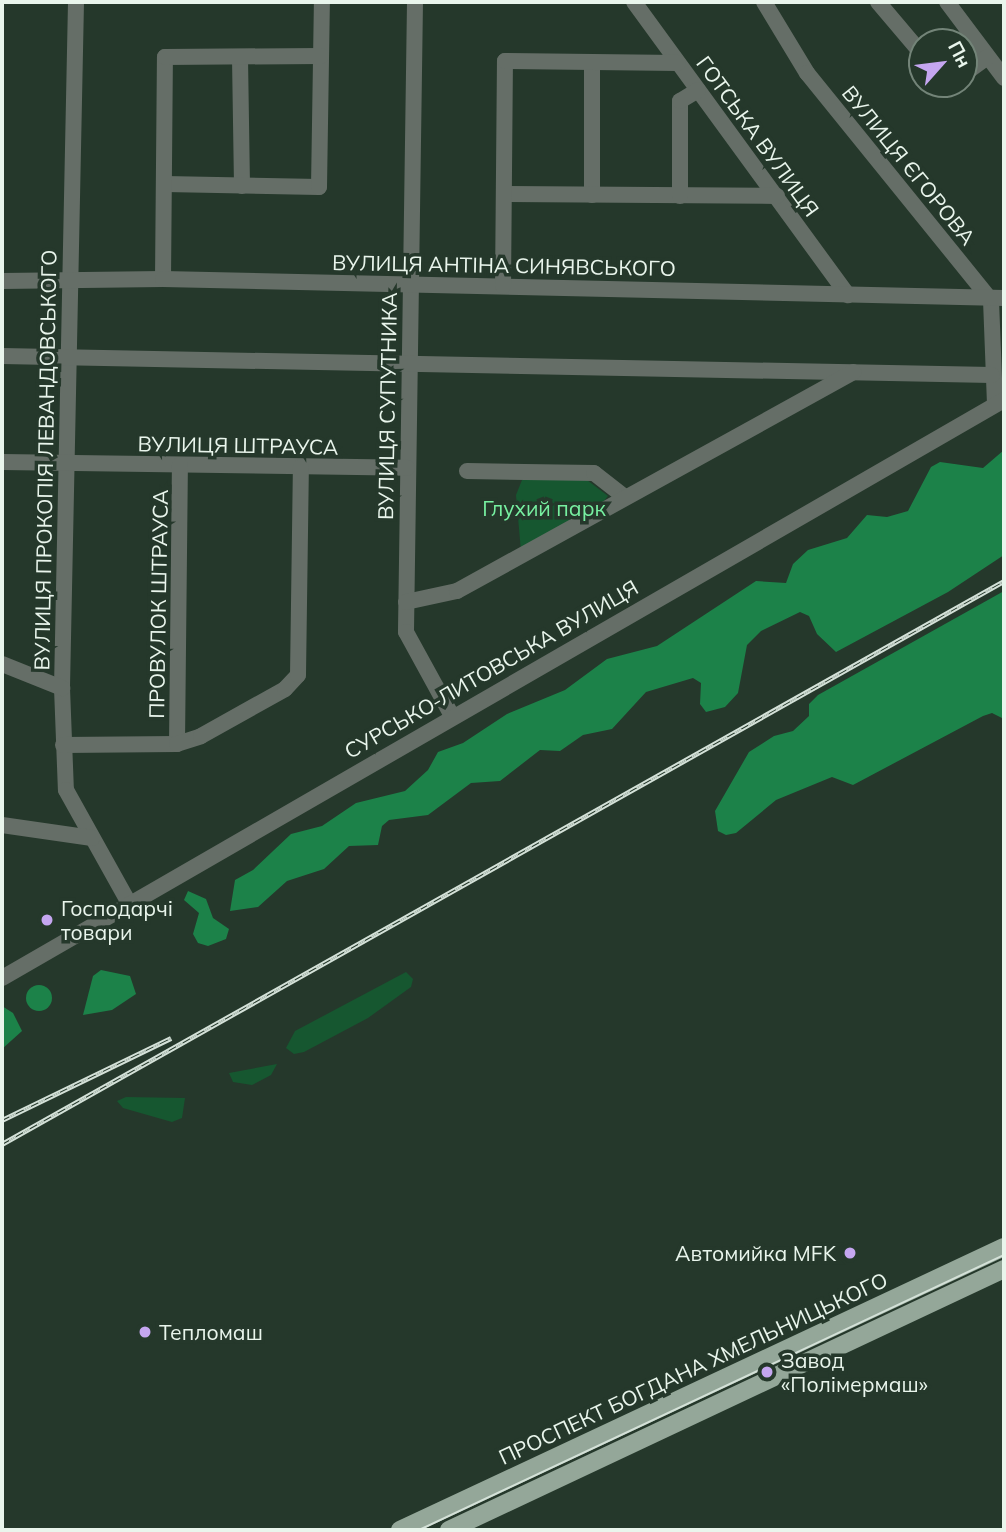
<!DOCTYPE html>
<meta charset="utf-8">
<style>
body{margin:0}
#map{position:relative;width:1006px;height:1532px;overflow:hidden;background:#25382b;font-family:Mulish,sans-serif}
div>[style]{position:absolute}
.green>*{inset:0;background:#165730}
.forest>*{inset:0;background:#1c8249}
.round{border-radius:50%}
.minor>*{height:16px;margin:-8px;padding:0 8px;transform-origin:8px;border-radius:8px;background:#656e67}
.major>*{height:18px;margin:-9px;padding:0 9px;transform-origin:9px;border-radius:9px;background:#94a799}
.tram>*{height:2px;margin:-1px;padding:0 1px;transform-origin:1px;border-radius:1px;background:#d4e1d8}
.rail>*{height:5px;margin-top:-2.5px;transform-origin:0;background:repeating-linear-gradient(90deg,#25382b 0 8px,#d4e1d8 0 16px);box-sizing:border-box;border-block:2px solid #d4e1d8}
.dots>*{width:19px;height:19px;translate:-50% -50%;box-sizing:border-box;border:4px solid #25382b;border-radius:50%}
span{translate:-50% -50%;white-space:nowrap;text-align:center;line-height:1.15;-webkit-text-stroke:7px #25382b;paint-order:stroke}
.street-label{font-size:21px;color:#e9f5ec}
.park-label{font-size:21px;color:#77f0a1}
.poi-label{font-size:21px;color:#e9f5ec}
.left{translate:0 -50%;text-align:left}
.right{translate:-100% -50%;text-align:right}
.frame{position:absolute;inset:0;border:4px solid #e9f5ec;pointer-events:none}
.north{position:absolute;left:908px;top:28px;width:70px;height:70px;box-sizing:border-box;background:#25382b;border:2px solid #738478;border-radius:50%;rotate:62deg;font-size:19px;font-weight:700;line-height:28px;text-align:center;color:#e9f5ec}
.north::after{content:'';display:block;margin:auto;width:24px;height:32px;background:#c5a6f0;clip-path:polygon(50% 0,100% 100%,50% 72%,0 100%)}
</style>
<div id="map">
<div class="green">
<i style="clip-path:polygon(522px 480px,587px 480px,608px 496px,599px 507px,521px 551px,516px 495px)"></i>
<i style="clip-path:polygon(406px 972px,413px 979px,411px 987px,368px 1018px,304px 1052px,294px 1054px,286px 1048px,295px 1031px)"></i>
<i style="clip-path:polygon(277px 1064px,271px 1075px,252px 1085px,233px 1082px,229px 1073px)"></i>
<i style="clip-path:polygon(126px 1097px,185px 1098px,182px 1118px,172px 1122px,123px 1108px,117px 1101px)"></i>
</div>
<div class="forest">
<i style="clip-path:polygon(1004px 450px,1004px 555px,948px 592px,836px 652px,817px 634px,809px 616px,800px 612px,761px 631px,747px 645px,738px 693px,725px 707px,706px 712px,700px 704px,701px 683px,693px 678px,646px 692px,612px 729px,583px 735px,560px 751px,540px 750px,500px 781px,471px 783px,428px 815px,389px 820px,382px 826px,378px 845px,349px 846px,324px 869px,287px 881px,258px 907px,230px 911px,235px 880px,253px 870px,291px 834px,322px 826px,356px 803px,405px 791px,428px 770px,438px 752px,463px 743px,507px 714px,565px 690px,607px 659px,657px 646px,756px 581px,786px 583px,793px 564px,808px 550px,847px 538px,867px 515px,887px 517px,908px 511px,931px 467px,940px 462px,983px 468px)"></i>
<i style="clip-path:polygon(1004px 591px,1004px 719px,992px 713px,983px 716px,853px 785px,832px 777px,776px 800px,736px 833px,726px 835px,718px 831px,715px 811px,749px 752px,774px 736px,793px 731px,809px 716px,809px 704px,818px 695px)"></i>
<i style="clip-path:polygon(188px 891px,206px 899px,213px 918px,229px 929px,226px 939px,208px 946px,198px 943px,193px 934px,199px 913px,184px 900px)"></i>
<i style="clip-path:polygon(101px 970px,130px 976px,136px 994px,112px 1010px,83px 1015px,93px 976px)"></i>
<i class="round" style="left:26px;top:985px;width:26px;height:26px"></i>
<i style="clip-path:polygon(2px 1006px,13px 1013px,22px 1031px,2px 1049px)"></i>
</div>
<div class="minor">
<i style="left:76px;top:2px;width:686px;rotate:91.17deg"></i>
<i style="left:62px;top:688px;width:102px;rotate:87.8deg"></i>
<i style="left:66px;top:790px;width:129px;rotate:60.9deg"></i>
<i style="left:415px;top:2px;width:630px;rotate:90.82deg"></i>
<i style="left:406px;top:632px;width:96px;rotate:61.3deg"></i>
<i style="left:634px;top:2px;width:363px;rotate:53.9deg"></i>
<i style="left:764px;top:2px;width:83px;rotate:58.8deg"></i>
<i style="left:807px;top:73px;width:292px;rotate:51deg"></i>
<i style="left:991px;top:300px;width:104px;rotate:87.8deg"></i>
<i style="left:878px;top:2px;width:68px;rotate:49.8deg"></i>
<i style="left:947px;top:2px;width:95px;rotate:53.1deg"></i>
<i style="left:240px;top:58px;width:128px;rotate:89.1deg"></i>
<i style="left:592px;top:62px;width:133px;rotate:90deg"></i>
<i style="left:964px;top:74px;width:29px;rotate:-36deg"></i>
<i style="left:948px;top:84px;width:2px"></i>
<i style="left:165px;top:184px;width:154px;rotate:1.1deg"></i>
<i style="left:319px;top:187px;width:185px;rotate:-89.1deg"></i>
<i style="left:504px;top:194px;width:273px;rotate:0.4deg"></i>
<i style="left:680px;top:196px;width:95px;rotate:-90deg"></i>
<i style="left:680px;top:101px;width:21px;rotate:-31deg"></i>
<i style="left:163px;top:279px;width:222px;rotate:-89.5deg"></i>
<i style="left:165px;top:57px;width:156px;rotate:-0.4deg"></i>
<i style="left:2px;top:281px;width:161px;rotate:-0.7deg"></i>
<i style="left:163px;top:279px;width:841px;rotate:1.29deg"></i>
<i style="left:503px;top:286px;width:225px;rotate:-89.5deg"></i>
<i style="left:505px;top:61px;width:173px;rotate:0.7deg"></i>
<i style="left:2px;top:356px;width:990px;rotate:1.1deg"></i>
<i style="left:2px;top:462px;width:405px;rotate:0.8deg"></i>
<i style="left:467px;top:471px;width:127px;rotate:0.9deg"></i>
<i style="left:594px;top:473px;width:39px;rotate:38deg"></i>
<i style="left:406px;top:602px;width:52px;rotate:-12.2deg"></i>
<i style="left:457px;top:591px;width:453px;rotate:-28.9deg"></i>
<i style="left:2px;top:664px;width:65px;rotate:21.8deg"></i>
<i style="left:177px;top:744px;width:279px;rotate:-89.4deg"></i>
<i style="left:63px;top:745px;width:114px;rotate:-0.5deg"></i>
<i style="left:177px;top:744px;width:25px;rotate:-18deg"></i>
<i style="left:201px;top:736px;width:96px;rotate:-29.2deg"></i>
<i style="left:285px;top:689px;width:19px;rotate:-47deg"></i>
<i style="left:298px;top:675px;width:208px;rotate:-89.2deg"></i>
<i style="left:2px;top:825px;width:91px;rotate:8.2deg"></i>
<i style="left:2px;top:978px;width:1157px;rotate:-29.98deg"></i>
</div>
<div class="major">
<i style="left:400px;top:1530px;width:667px;rotate:-25.11deg"></i>
<i style="left:449px;top:1530px;width:613px;rotate:-25.19deg"></i>
</div>
<div class="tram">
<i style="left:419px;top:1530px;width:646px;rotate:-25.18deg"></i>
</div>
<div class="rail">
<i style="left:2px;top:1120px;width:188px;rotate:-25.9deg"></i>
<i style="left:2px;top:1144px;width:1149px;rotate:-29.33deg"></i>
</div>
<div class="dots">
<i style="left:47px;top:920px;background:#c5a6f0"></i>
<i style="left:850px;top:1253px;background:#c5a6f0"></i>
<i style="left:145px;top:1332px;background:#c5a6f0"></i>
<i style="left:767px;top:1372px;background:#c5a6f0"></i>
</div>
<div class="street-label">
<span style="left:758px;top:136px;rotate:54deg">ГОТСЬКА ВУЛИЦЯ</span>
<span style="left:909px;top:165px;rotate:51deg">ВУЛИЦЯ ЄГОРОВА</span>
<span style="left:504px;top:265px;rotate:1deg">ВУЛИЦЯ АНТІНА СИНЯВСЬКОГО</span>
<span style="left:387px;top:406px;rotate:-89deg">ВУЛИЦЯ СУПУТНИКА</span>
<span style="left:238px;top:445px;rotate:1deg">ВУЛИЦЯ ШТРАУСА</span>
<span style="left:45px;top:460px;rotate:-89deg">ВУЛИЦЯ ПРОКОПІЯ ЛЕВАНДОВСЬКОГО</span>
<span style="left:158px;top:604px;rotate:-89deg">ПРОВУЛОК ШТРАУСА</span>
<span style="left:491px;top:669px;rotate:-30deg">СУРСЬКО-ЛИТОВСЬКА ВУЛИЦЯ</span>
<span style="left:693px;top:1368px;rotate:-25deg">ПРОСПЕКТ БОГДАНА ХМЕЛЬНИЦЬКОГО</span>
</div>
<div class="park-label">
<span style="left:544px;top:508px">Глухий парк</span>
</div>
<div class="poi-label">
<span class="left" style="left:61px;top:920px">Господарчі<br>товари</span>
<span class="right" style="left:836px;top:1253px">Автомийка MFK</span>
<span class="left" style="left:159px;top:1332px">Тепломаш</span>
<span class="left" style="left:781px;top:1372px">Завод<br>«Полімермаш»</span>
</div>
<div class="frame"></div>
<div class="north">Пн</div>
</div>
